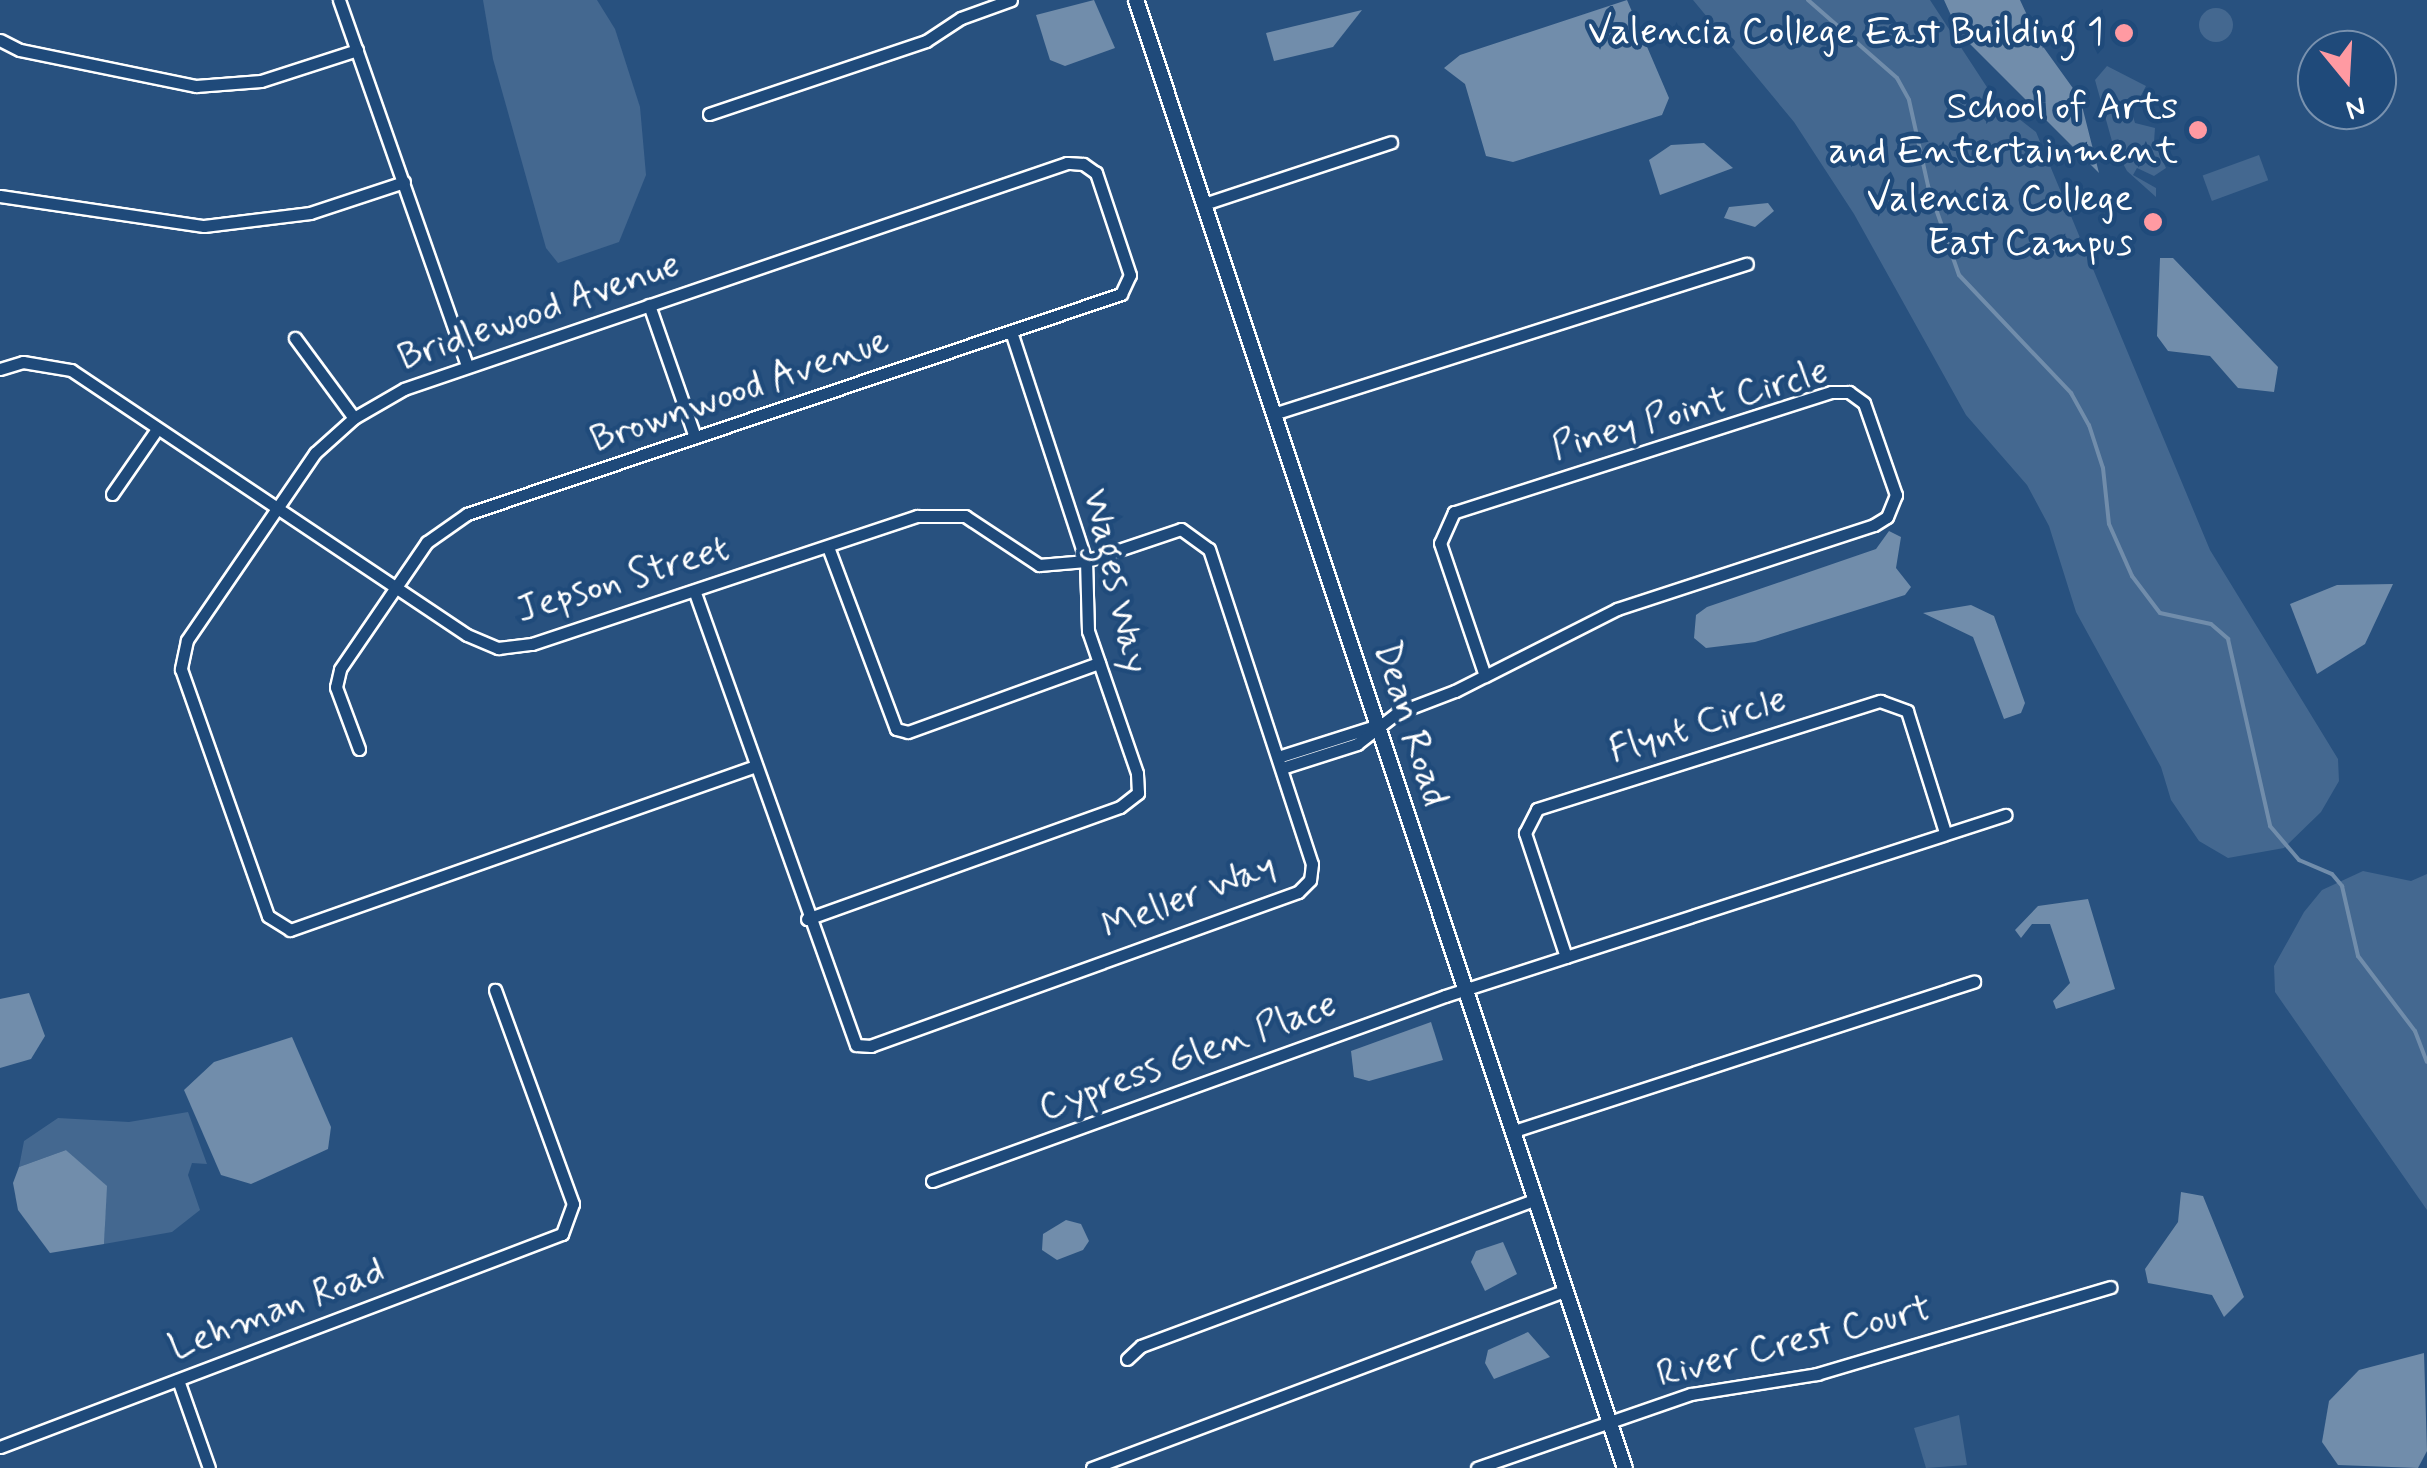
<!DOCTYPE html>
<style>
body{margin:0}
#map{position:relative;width:2427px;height:1468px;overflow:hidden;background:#28517f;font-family:Mynerve,sans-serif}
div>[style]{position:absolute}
.green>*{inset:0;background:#446890;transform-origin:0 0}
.round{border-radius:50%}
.water>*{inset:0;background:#718dab}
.stream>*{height:4px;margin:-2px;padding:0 2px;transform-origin:2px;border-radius:2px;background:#718dab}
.roads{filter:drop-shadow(2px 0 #fff) drop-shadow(-2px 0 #fff) drop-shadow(0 2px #fff) drop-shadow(0 -2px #fff)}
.minor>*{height:11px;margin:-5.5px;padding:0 5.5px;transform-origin:5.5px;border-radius:5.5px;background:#1f4a7a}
.major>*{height:14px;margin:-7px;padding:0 7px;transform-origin:7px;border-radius:7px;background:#1f4a7a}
.dots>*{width:28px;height:28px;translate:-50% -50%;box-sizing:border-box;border:5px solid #1f4a7a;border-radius:50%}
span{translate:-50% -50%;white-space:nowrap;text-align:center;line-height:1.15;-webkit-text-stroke:9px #1f4a7a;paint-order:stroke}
.poi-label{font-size:38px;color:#fff}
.right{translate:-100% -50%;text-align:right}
.street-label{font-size:38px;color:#fff}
.north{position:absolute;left:2297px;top:30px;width:100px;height:100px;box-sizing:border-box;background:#1f4a7a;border:2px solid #7992af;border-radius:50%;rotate:162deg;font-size:28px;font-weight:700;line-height:40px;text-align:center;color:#fff}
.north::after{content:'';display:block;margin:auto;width:35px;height:45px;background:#ff9aa2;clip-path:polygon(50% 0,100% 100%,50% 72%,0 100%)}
</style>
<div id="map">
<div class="green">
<i style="clip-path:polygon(483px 0,597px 0,615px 29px,640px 107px,646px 175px,619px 242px,558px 263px,546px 248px,493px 59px)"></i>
<i style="clip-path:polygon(1693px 0,1930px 0,1996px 101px,2036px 132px,2210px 550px,2338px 759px,2339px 781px,2321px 812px,2284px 848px,2228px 858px,2199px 841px,2171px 800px,2161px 767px,2076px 612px,2049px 526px,2027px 485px,1966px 415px,1854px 214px,1794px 122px)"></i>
<i class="round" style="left:2199px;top:8px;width:34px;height:34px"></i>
<i style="clip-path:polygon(2107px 66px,2146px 86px,2132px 113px,2135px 123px,2155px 128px,2154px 142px,2166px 168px,2154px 176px,2137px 168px,2133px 175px,2156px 188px,2156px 197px,2127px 171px,2113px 145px,2095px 80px)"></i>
<i style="left:2259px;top:155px;width:27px;height:60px;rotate:70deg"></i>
<i style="clip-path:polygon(2363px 871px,2411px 881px,2427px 874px,2427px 1210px,2275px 992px,2274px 966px,2304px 912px,2322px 890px)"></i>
<i style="clip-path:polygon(188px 1112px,207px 1164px,192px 1163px,188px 1175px,200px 1210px,172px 1232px,104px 1244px,106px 1186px,66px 1150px,19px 1167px,24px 1141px,58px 1118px,129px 1122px)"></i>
<i style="clip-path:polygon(1959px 1415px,1967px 1465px,1926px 1468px,1914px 1428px)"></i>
</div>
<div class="water">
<i style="clip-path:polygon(1094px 0,1115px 48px,1065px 66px,1050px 60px,1036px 15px)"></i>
<i style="clip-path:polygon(1627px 0,1669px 98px,1662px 115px,1513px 162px,1486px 156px,1465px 84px,1444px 68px,1460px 55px)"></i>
<i style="clip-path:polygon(1944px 0,2020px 0,2039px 41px,2080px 98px,2099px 173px,1959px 33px)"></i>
<i style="clip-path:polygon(1362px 10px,1333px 47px,1274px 61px,1266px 33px)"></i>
<i style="clip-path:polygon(1704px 143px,1733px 168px,1660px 195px,1649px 160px,1671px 145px)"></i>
<i style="clip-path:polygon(1768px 203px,1774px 211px,1755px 227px,1724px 218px,1729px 207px)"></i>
<i style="clip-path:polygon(2160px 258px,2173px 258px,2278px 367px,2274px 392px,2238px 388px,2210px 356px,2168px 351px,2157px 336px)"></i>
<i style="clip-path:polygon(1889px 531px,1901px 537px,1896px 568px,1911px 587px,1905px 595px,1755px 642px,1706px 648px,1694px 638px,1696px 615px,1707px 607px,1876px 549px)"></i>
<i style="clip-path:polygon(2393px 584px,2365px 644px,2317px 674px,2290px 604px,2337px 585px)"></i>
<i style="clip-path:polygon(1971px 605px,1994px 616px,2025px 703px,2021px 713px,2004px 719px,1973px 637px,1923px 613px)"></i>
<i style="clip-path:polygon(2088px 899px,2115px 989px,2056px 1009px,2053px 1001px,2070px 983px,2050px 924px,2032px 924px,2021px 938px,2015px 930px,2038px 906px)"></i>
<i style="clip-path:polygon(29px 993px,45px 1036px,31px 1059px,0 1068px,0 999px)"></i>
<i style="clip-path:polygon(1431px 1022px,1443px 1060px,1369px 1081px,1354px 1077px,1351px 1051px)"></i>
<i style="clip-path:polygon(292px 1037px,331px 1127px,328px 1149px,251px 1184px,221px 1175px,184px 1090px,214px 1062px)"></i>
<i style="clip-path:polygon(66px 1150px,107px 1186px,104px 1244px,50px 1253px,18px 1210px,13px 1183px,19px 1167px)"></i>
<i style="clip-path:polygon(2181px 1192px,2203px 1196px,2244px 1297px,2224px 1317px,2212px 1295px,2148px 1283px,2145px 1269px,2178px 1222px)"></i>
<i style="clip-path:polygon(1066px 1220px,1081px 1224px,1089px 1241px,1083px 1250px,1057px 1260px,1042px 1250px,1043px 1234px)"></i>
<i style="clip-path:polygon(1503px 1242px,1517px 1274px,1485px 1291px,1471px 1262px,1476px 1251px)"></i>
<i style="clip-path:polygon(1528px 1332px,1550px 1357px,1494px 1379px,1485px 1363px,1488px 1350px)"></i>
<i style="clip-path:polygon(2424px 1353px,2427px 1451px,2418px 1468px,2338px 1465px,2322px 1442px,2329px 1401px,2359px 1370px)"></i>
</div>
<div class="stream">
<i style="left:1808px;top:0;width:118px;rotate:41.2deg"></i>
<i style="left:1897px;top:78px;width:25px;rotate:61deg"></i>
<i style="left:1909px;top:100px;width:88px;rotate:77.5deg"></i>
<i style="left:1928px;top:186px;width:94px;rotate:70.8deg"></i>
<i style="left:1959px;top:275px;width:163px;rotate:46.5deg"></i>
<i style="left:2071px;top:393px;width:37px;rotate:61deg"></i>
<i style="left:2089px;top:425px;width:45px;rotate:72deg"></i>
<i style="left:2103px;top:468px;width:56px;rotate:83.9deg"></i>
<i style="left:2109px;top:524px;width:57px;rotate:66.1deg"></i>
<i style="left:2132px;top:576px;width:46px;rotate:52.9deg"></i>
<i style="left:2160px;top:613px;width:52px;rotate:12.2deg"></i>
<i style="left:2211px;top:624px;width:23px;rotate:41deg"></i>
<i style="left:2228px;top:639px;width:192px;rotate:77.3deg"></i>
<i style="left:2270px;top:826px;width:45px;rotate:49.5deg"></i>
<i style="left:2299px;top:860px;width:36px;rotate:23deg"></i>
<i style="left:2332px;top:874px;width:16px;rotate:50deg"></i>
<i style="left:2342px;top:886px;width:72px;rotate:77.1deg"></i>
<i style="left:2358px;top:956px;width:94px;rotate:52.8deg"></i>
<i style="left:2415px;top:1031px;width:33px;rotate:69deg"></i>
</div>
<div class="roads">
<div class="minor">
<i style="left:339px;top:0;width:385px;rotate:70.7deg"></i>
<i style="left:0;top:40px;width:22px;rotate:27deg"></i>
<i style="left:20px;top:50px;width:180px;rotate:11.6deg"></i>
<i style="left:196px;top:86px;width:65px;rotate:-4.4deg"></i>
<i style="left:261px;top:81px;width:101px;rotate:-17.9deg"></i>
<i style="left:709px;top:114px;width:229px;rotate:-18.6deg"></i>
<i style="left:926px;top:41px;width:42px;rotate:-33.3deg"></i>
<i style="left:961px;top:18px;width:53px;rotate:-19.8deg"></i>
<i style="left:0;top:196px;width:206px;rotate:8.4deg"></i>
<i style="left:204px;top:226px;width:107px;rotate:-7deg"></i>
<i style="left:310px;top:213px;width:99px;rotate:-18.3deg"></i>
<i style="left:1204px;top:204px;width:197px;rotate:-18.3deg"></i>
<i style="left:649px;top:305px;width:140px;rotate:70.8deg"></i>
<i style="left:295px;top:338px;width:99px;rotate:53.6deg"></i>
<i style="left:0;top:369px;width:24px;rotate:-17deg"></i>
<i style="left:23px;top:362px;width:49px;rotate:9.5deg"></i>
<i style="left:71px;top:370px;width:476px;rotate:33.8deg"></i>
<i style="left:467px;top:635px;width:34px;rotate:23deg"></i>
<i style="left:498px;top:648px;width:34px;rotate:-7deg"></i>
<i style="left:532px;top:644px;width:406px;rotate:-18.4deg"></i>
<i style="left:917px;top:516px;width:48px"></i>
<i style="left:965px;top:516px;width:89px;rotate:33.5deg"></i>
<i style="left:1039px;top:565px;width:47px;rotate:-4.9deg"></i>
<i style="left:1086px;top:561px;width:100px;rotate:-18.6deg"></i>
<i style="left:1181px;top:529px;width:34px;rotate:36deg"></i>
<i style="left:1209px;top:549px;width:331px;rotate:71.9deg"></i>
<i style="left:1312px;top:864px;width:16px;rotate:97deg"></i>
<i style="left:1310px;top:880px;width:17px;rotate:135deg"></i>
<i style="left:1298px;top:892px;width:454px;rotate:160.2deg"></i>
<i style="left:871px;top:1046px;width:15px;rotate:-176deg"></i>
<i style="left:856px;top:1045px;width:482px;rotate:-109.6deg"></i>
<i style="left:1273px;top:414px;width:497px;rotate:-17.6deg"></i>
<i style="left:112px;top:494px;width:79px;rotate:-55.3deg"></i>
<i style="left:828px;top:547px;width:194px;rotate:69.5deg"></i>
<i style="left:896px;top:729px;width:12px;rotate:14deg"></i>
<i style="left:908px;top:732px;width:203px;rotate:-19.9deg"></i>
<i style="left:359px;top:749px;width:66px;rotate:-110.4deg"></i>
<i style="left:336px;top:687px;width:18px;rotate:-77deg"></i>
<i style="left:340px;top:669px;width:154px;rotate:-55.6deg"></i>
<i style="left:427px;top:542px;width:49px;rotate:-35deg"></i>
<i style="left:467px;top:514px;width:690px;rotate:-18.59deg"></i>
<i style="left:1121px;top:294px;width:21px;rotate:-65deg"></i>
<i style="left:1130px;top:275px;width:108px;rotate:-108.4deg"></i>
<i style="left:1096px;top:173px;width:16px;rotate:-145deg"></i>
<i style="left:1083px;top:164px;width:16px;rotate:-176deg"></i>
<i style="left:1067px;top:163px;width:700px;rotate:161.18deg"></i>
<i style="left:404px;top:389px;width:58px;rotate:149.9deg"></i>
<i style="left:354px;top:418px;width:52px;rotate:138.1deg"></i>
<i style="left:315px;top:453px;width:227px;rotate:124.4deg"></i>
<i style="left:187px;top:640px;width:30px;rotate:102deg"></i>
<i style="left:181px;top:669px;width:262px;rotate:70.6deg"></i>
<i style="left:268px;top:916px;width:26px;rotate:32deg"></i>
<i style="left:290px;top:930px;width:492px;rotate:-19.4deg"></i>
<i style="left:1278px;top:757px;width:99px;rotate:-17.7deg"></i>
<i style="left:1282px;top:768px;width:79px;rotate:-17.7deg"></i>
<i style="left:1357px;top:744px;width:51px;rotate:-37.8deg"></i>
<i style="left:1397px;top:713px;width:62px;rotate:-20.8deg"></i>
<i style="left:1455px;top:691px;width:34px;rotate:-27deg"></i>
<i style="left:1485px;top:676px;width:148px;rotate:-26.9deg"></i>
<i style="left:1617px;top:609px;width:270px;rotate:-18.1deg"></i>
<i style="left:1874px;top:525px;width:15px;rotate:-32deg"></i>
<i style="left:1887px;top:517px;width:24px;rotate:-68deg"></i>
<i style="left:1896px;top:495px;width:97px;rotate:-109.2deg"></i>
<i style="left:1864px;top:403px;width:19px;rotate:-144deg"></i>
<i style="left:1849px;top:392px;width:18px;rotate:180deg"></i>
<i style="left:1831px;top:392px;width:396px;rotate:162.3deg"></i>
<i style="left:1454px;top:512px;width:34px;rotate:114deg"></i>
<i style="left:1440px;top:543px;width:140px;rotate:71.3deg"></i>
<i style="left:807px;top:919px;width:332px;rotate:-19.7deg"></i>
<i style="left:1120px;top:807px;width:23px;rotate:-38deg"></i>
<i style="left:1138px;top:793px;width:20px;rotate:-93deg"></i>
<i style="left:1137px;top:773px;width:150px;rotate:-109deg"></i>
<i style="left:1088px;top:631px;width:70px;rotate:-91.6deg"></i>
<i style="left:1086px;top:561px;width:241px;rotate:-108.1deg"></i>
<i style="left:1566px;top:957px;width:131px;rotate:-108.3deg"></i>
<i style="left:1525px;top:833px;width:27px;rotate:-63deg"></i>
<i style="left:1537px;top:809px;width:360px;rotate:-17.5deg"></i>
<i style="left:1880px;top:701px;width:29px;rotate:20deg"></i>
<i style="left:1907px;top:711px;width:127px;rotate:72.6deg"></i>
<i style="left:1511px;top:1132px;width:487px;rotate:-18deg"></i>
<i style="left:932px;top:1181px;width:545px;rotate:-19.83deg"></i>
<i style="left:1445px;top:996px;width:589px;rotate:-17.91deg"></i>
<i style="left:1127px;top:1359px;width:19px;rotate:-43deg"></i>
<i style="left:1141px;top:1346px;width:418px;rotate:-20.4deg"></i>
<i style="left:178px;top:1380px;width:93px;rotate:70.6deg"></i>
<i style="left:0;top:1447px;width:601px;rotate:-20.76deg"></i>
<i style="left:562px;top:1234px;width:32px;rotate:-70deg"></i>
<i style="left:573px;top:1204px;width:228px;rotate:-110deg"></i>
<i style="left:1092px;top:1468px;width:504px;rotate:-20.56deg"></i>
<i style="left:1477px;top:1468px;width:226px;rotate:-19.1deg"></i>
<i style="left:1691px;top:1394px;width:128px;rotate:-9deg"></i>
<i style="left:1817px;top:1374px;width:306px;rotate:-16.5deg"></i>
</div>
<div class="major">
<i style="left:1136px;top:0;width:1547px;rotate:71.58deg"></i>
</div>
</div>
<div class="dots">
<i style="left:2124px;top:33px;background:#ff9aa2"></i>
<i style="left:2198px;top:130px;background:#ff9aa2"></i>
<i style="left:2153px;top:222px;background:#ff9aa2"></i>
</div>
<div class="poi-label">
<span class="right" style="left:2104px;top:33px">Valencia College East Building 1</span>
<span class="right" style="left:2178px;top:130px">School of Arts<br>and Entertainment</span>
<span class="right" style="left:2133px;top:222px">Valencia College<br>East Campus</span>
</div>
<div class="street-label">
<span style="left:539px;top:312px;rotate:-19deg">Bridlewood Avenue</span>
<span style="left:740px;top:391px;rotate:-19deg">Brownwood Avenue</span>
<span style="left:1690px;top:410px;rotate:-16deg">Piney Point Circle</span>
<span style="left:623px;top:580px;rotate:-17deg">Jepson Street</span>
<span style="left:1115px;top:581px;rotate:77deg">Wages Way</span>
<span style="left:1410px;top:724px;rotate:72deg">Dean Road</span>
<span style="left:1698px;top:726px;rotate:-17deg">Flynt Circle</span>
<span style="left:1189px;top:897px;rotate:-21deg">Meller Way</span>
<span style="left:1188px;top:1057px;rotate:-20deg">Cypress Glen Place</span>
<span style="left:277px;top:1310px;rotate:-21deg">Lehman Road</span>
<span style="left:1794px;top:1342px;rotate:-14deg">River Crest Court</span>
</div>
<div class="north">N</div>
</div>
